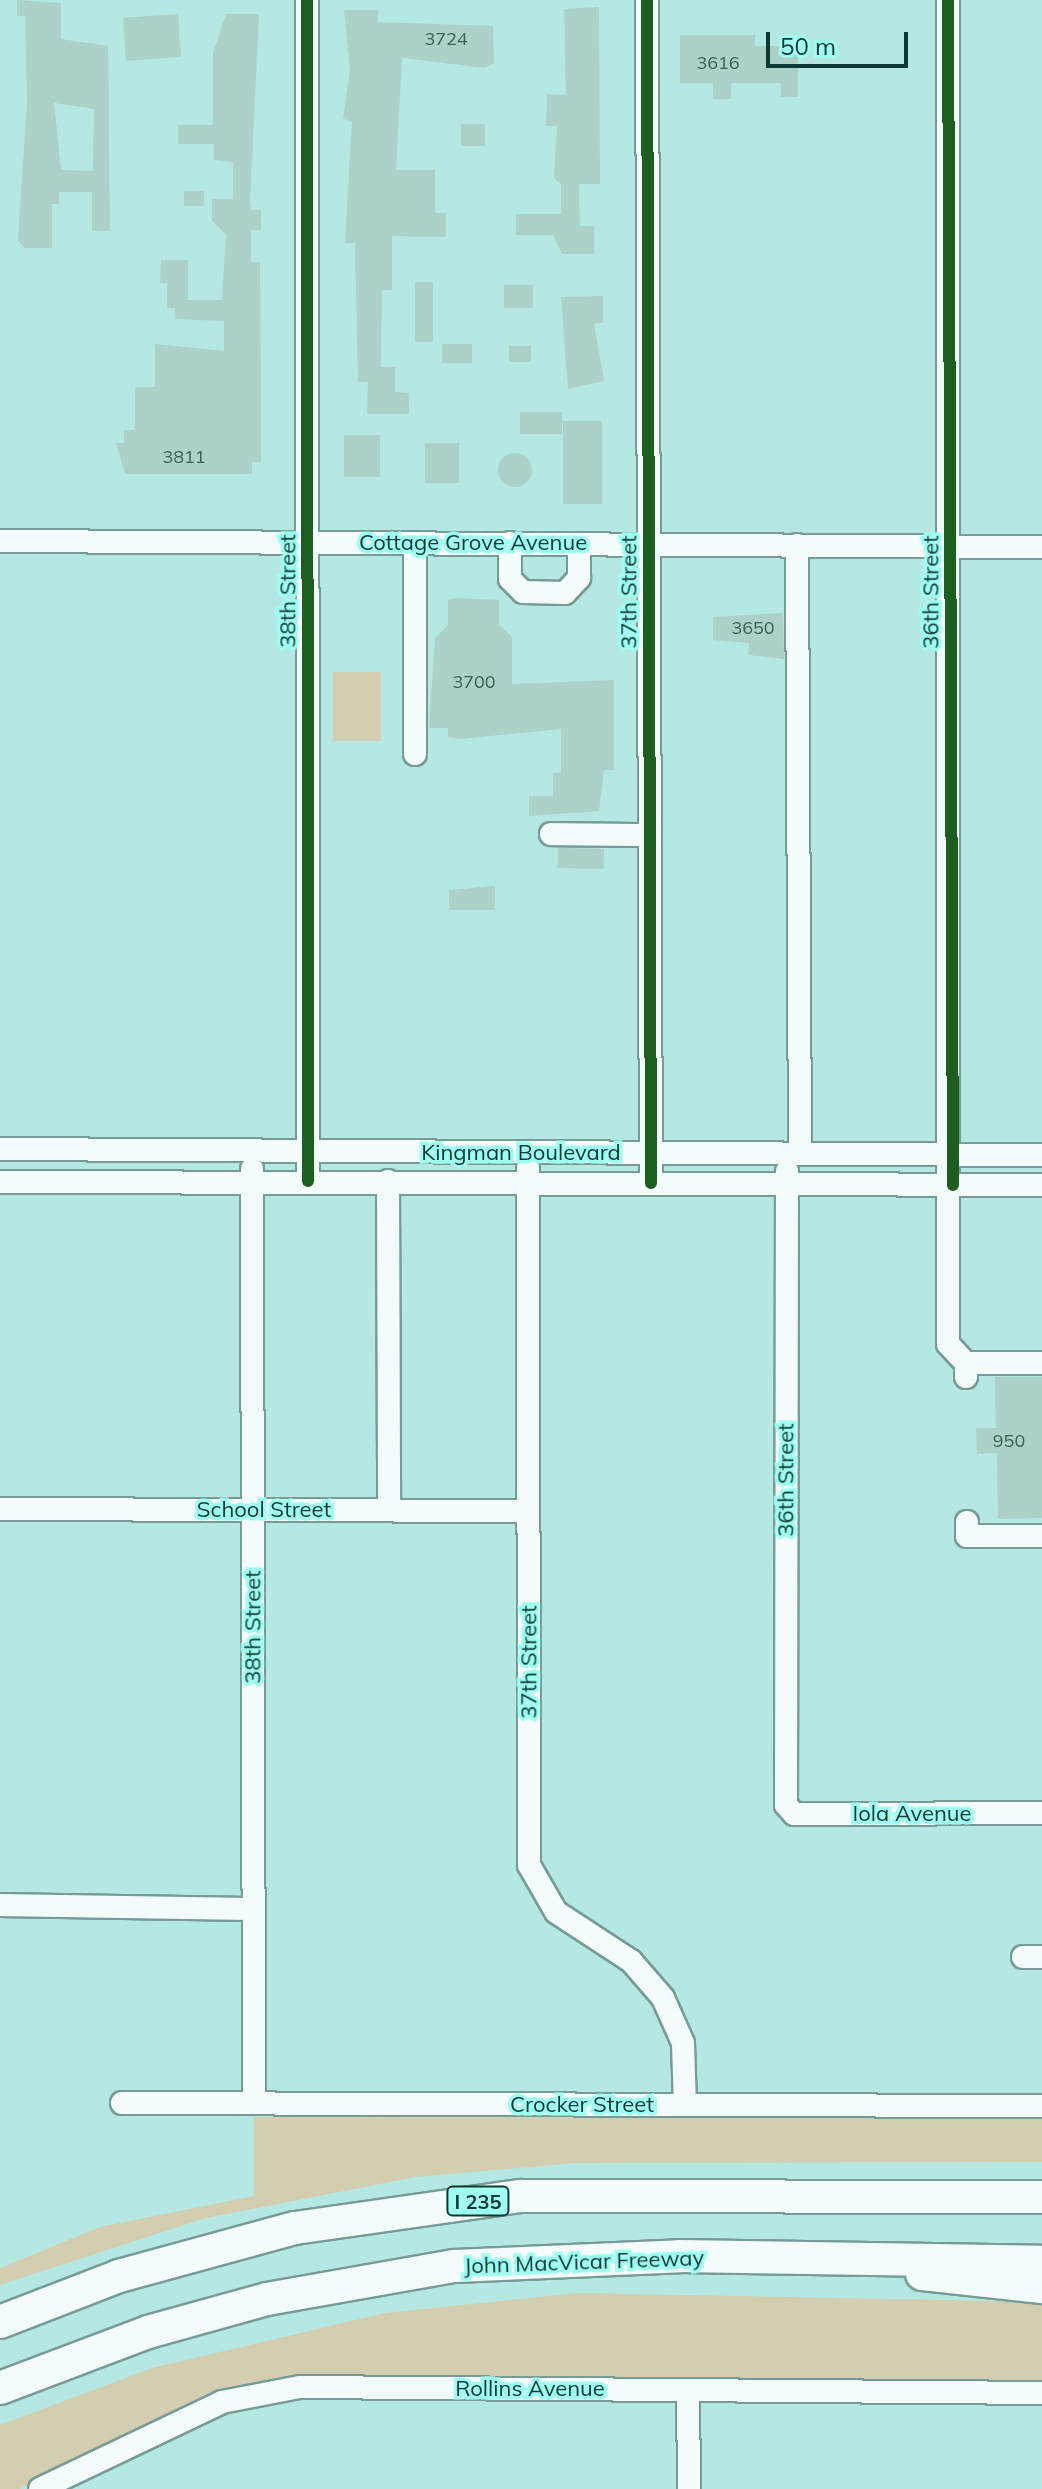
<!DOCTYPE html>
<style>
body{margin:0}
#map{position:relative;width:1042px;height:2489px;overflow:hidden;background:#b5e8e2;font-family:Mulish,sans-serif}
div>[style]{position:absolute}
.green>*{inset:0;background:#d3ceb0;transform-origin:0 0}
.building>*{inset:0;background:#abd1c8;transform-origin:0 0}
.round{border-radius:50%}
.roads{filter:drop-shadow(2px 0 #779c98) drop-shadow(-2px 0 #779c98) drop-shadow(0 2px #779c98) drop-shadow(0 -2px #779c98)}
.minor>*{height:22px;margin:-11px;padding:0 11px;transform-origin:11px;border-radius:11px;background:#f4fcfb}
.highway>*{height:32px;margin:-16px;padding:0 16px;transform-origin:16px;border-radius:16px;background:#f4fcfb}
.cycleway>*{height:12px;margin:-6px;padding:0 6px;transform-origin:6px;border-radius:6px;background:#1b5e20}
span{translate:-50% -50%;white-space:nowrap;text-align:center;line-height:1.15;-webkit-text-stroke:7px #9ffef1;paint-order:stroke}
.number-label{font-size:18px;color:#37605a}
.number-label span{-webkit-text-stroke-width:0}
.shield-label span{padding:2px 6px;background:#9ffef1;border:2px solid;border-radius:6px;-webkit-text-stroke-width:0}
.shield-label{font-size:20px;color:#0f3934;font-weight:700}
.street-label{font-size:22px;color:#0f3934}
.scale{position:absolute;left:766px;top:32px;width:142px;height:36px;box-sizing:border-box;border:4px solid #0f3934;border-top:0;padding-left:10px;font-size:24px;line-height:28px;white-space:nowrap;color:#0f3934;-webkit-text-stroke:6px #9ffef1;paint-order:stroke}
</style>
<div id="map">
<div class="green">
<i style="left:333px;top:672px;width:48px;height:69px"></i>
<i style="clip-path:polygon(254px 2117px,1042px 2118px,1042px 2162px,576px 2163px,415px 2177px,202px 2219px,0 2285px,0 2268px,100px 2227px,254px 2196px)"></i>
<i style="clip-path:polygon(577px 2293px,1042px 2302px,1042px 2383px,279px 2379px,227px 2390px,19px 2489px,0 2489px,0 2425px,152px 2368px,385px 2313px)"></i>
</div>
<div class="building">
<i style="clip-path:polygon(evenodd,17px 0,61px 3px,61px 39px,108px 46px,110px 231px,92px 231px,92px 192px,59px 192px,59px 204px,52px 204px,52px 248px,25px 248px,18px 241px,27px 101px,25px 16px,17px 16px,17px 0,54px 103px,94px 109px,93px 171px,61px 170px,54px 103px)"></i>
<i style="clip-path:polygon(599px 7px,600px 184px,579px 184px,580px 226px,594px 226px,594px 254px,562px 254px,553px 235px,516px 235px,516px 214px,561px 214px,561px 184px,554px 178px,557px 126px,546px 126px,547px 94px,566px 95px,564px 9px)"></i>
<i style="clip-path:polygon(344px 10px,378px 10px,378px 22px,493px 26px,494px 63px,485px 68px,402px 58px,396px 170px,435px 170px,435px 213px,446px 213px,446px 237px,392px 236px,392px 290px,382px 290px,381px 367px,395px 367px,395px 392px,409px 393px,409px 414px,367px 414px,368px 382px,358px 382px,355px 243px,345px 243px,352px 121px,343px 119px,350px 70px)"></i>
<i style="left:178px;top:14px;width:43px;height:55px;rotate:86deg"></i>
<i style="clip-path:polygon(226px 14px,259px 14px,250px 201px,251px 210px,261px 210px,261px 230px,251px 230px,251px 262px,260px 262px,261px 462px,252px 462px,252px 474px,125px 474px,116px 443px,124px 443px,124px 430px,135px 430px,135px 387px,155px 387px,155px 344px,224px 351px,224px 321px,175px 319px,175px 308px,167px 308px,167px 283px,160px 283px,161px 260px,188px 260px,188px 300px,222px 300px,226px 234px,212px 221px,212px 199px,233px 199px,233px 162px,214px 160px,214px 144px,178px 144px,178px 125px,213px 125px,213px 53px)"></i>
<i style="clip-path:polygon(680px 35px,755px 35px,755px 46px,798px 46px,798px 97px,781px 97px,781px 83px,731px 83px,731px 99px,713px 99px,713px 83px,680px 83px)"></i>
<i style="left:485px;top:124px;width:22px;height:24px;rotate:90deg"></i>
<i style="left:184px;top:191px;width:20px;height:15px"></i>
<i style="left:415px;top:282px;width:18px;height:60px"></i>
<i style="left:504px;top:285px;width:29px;height:23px"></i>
<i style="clip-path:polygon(603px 296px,603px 323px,594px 323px,604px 381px,568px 389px,561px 297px)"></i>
<i style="left:442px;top:344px;width:30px;height:19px"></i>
<i style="left:509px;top:346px;width:22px;height:16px"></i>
<i style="left:562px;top:412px;width:22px;height:42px;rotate:90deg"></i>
<i style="left:563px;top:421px;width:39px;height:83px"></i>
<i style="left:380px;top:435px;width:42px;height:36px;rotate:90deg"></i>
<i style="left:459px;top:443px;width:40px;height:34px;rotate:90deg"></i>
<i class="round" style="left:498px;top:453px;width:34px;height:34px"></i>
<i style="clip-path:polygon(455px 598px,499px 600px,499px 625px,512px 637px,512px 684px,614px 680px,614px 770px,604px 770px,599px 811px,529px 816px,529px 796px,553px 796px,553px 773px,561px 773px,561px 729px,461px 739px,448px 737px,448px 728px,429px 728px,435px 638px,448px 625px,448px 600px)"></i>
<i style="clip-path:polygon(783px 613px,784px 659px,748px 655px,749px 643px,713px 640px,713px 617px)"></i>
<i style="left:558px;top:848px;width:46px;height:20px;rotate:1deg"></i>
<i style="clip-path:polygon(495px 886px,495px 910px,449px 910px,449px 890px)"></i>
<i style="clip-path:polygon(995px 1377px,1042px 1377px,1042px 1518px,998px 1519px,997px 1453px,977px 1454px,976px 1428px,996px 1428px)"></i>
</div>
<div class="roads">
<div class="minor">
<i style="left:307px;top:0;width:1181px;rotate:89.95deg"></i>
<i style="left:647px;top:0;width:1183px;rotate:89.81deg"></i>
<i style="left:948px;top:0;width:1344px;rotate:90deg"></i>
<i style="left:948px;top:1344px;width:26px;rotate:47deg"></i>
<i style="left:966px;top:1363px;width:14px;rotate:90deg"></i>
<i style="left:0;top:541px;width:1042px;rotate:0.33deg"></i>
<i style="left:510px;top:543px;width:36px;rotate:90deg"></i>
<i style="left:510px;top:579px;width:18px;rotate:45deg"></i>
<i style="left:523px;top:592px;width:42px;rotate:1.4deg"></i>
<i style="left:565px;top:593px;width:21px;rotate:-47deg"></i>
<i style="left:579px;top:578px;width:34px;rotate:-90deg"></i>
<i style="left:797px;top:545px;width:609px;rotate:89.72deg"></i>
<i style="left:415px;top:754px;width:211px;rotate:-90deg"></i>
<i style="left:551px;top:834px;width:99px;rotate:0.6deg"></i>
<i style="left:0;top:1149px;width:1042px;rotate:0.33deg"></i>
<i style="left:528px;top:1168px;width:697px;rotate:89.92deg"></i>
<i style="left:529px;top:1865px;width:54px;rotate:60.1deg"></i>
<i style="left:556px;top:1912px;width:90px;rotate:33.2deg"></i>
<i style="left:631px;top:1961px;width:49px;rotate:49.1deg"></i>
<i style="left:663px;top:1998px;width:49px;rotate:66deg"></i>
<i style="left:683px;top:2043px;width:62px;rotate:88.2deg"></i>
<i style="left:252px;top:1169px;width:934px;rotate:89.88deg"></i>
<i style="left:787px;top:1171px;width:634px;rotate:90.09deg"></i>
<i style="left:786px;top:1805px;width:12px;rotate:48deg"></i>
<i style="left:794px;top:1814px;width:248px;rotate:-0.2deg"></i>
<i style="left:388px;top:1181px;width:329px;rotate:89.8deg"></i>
<i style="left:0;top:1182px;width:1042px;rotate:0.16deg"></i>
<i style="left:966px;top:1363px;width:76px"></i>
<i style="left:0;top:1509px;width:528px;rotate:0.22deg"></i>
<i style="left:967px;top:1522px;width:14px;rotate:90deg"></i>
<i style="left:967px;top:1536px;width:75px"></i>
<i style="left:0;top:1905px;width:254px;rotate:0.9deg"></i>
<i style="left:1023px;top:1957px;width:19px"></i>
<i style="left:122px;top:2103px;width:920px;rotate:0.19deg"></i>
<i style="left:688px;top:2391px;width:98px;rotate:89.4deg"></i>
<i style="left:40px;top:2489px;width:202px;rotate:-25.5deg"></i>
<i style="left:222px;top:2402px;width:79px;rotate:-10.9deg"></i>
<i style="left:300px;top:2387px;width:742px;rotate:0.46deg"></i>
</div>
<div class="highway">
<i style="left:922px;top:2274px;width:121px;rotate:6.2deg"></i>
<i style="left:0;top:2322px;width:128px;rotate:-21.1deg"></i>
<i style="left:119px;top:2276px;width:182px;rotate:-15.3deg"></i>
<i style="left:295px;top:2228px;width:228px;rotate:-8.1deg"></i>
<i style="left:521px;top:2196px;width:521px;rotate:0.11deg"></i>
<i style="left:0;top:2388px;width:158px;rotate:-20.7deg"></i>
<i style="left:148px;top:2332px;width:123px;rotate:-15.5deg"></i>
<i style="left:267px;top:2299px;width:191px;rotate:-10deg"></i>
<i style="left:455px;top:2266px;width:225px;rotate:-2.5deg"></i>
<i style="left:680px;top:2256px;width:362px;rotate:0.9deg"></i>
</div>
</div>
<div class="cycleway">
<i style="left:307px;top:0;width:1181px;rotate:89.95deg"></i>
<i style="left:647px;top:0;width:1183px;rotate:89.81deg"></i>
<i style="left:948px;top:0;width:1185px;rotate:89.76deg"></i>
</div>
<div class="number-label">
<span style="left:446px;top:39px">3724</span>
<span style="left:718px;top:63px">3616</span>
<span style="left:184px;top:457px">3811</span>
<span style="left:753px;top:628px">3650</span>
<span style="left:474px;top:682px">3700</span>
<span style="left:1009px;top:1441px">950</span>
</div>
<div class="shield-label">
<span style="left:478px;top:2201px">I 235</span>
</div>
<div class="street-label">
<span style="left:473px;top:543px">Cottage Grove Avenue</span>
<span style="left:288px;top:591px;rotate:-90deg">38th Street</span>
<span style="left:629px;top:592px;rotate:-90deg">37th Street</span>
<span style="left:931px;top:592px;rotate:-90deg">36th Street</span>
<span style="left:521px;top:1153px">Kingman Boulevard</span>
<span style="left:786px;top:1480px;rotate:-90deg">36th Street</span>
<span style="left:264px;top:1510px">School Street</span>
<span style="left:253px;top:1627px;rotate:-90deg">38th Street</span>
<span style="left:529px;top:1662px;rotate:-90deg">37th Street</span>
<span style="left:912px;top:1814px">Iola Avenue</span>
<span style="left:582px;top:2105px">Crocker Street</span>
<span style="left:584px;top:2262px;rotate:-2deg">John MacVicar Freeway</span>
<span style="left:530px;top:2389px">Rollins Avenue</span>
</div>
<div class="scale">50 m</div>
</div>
